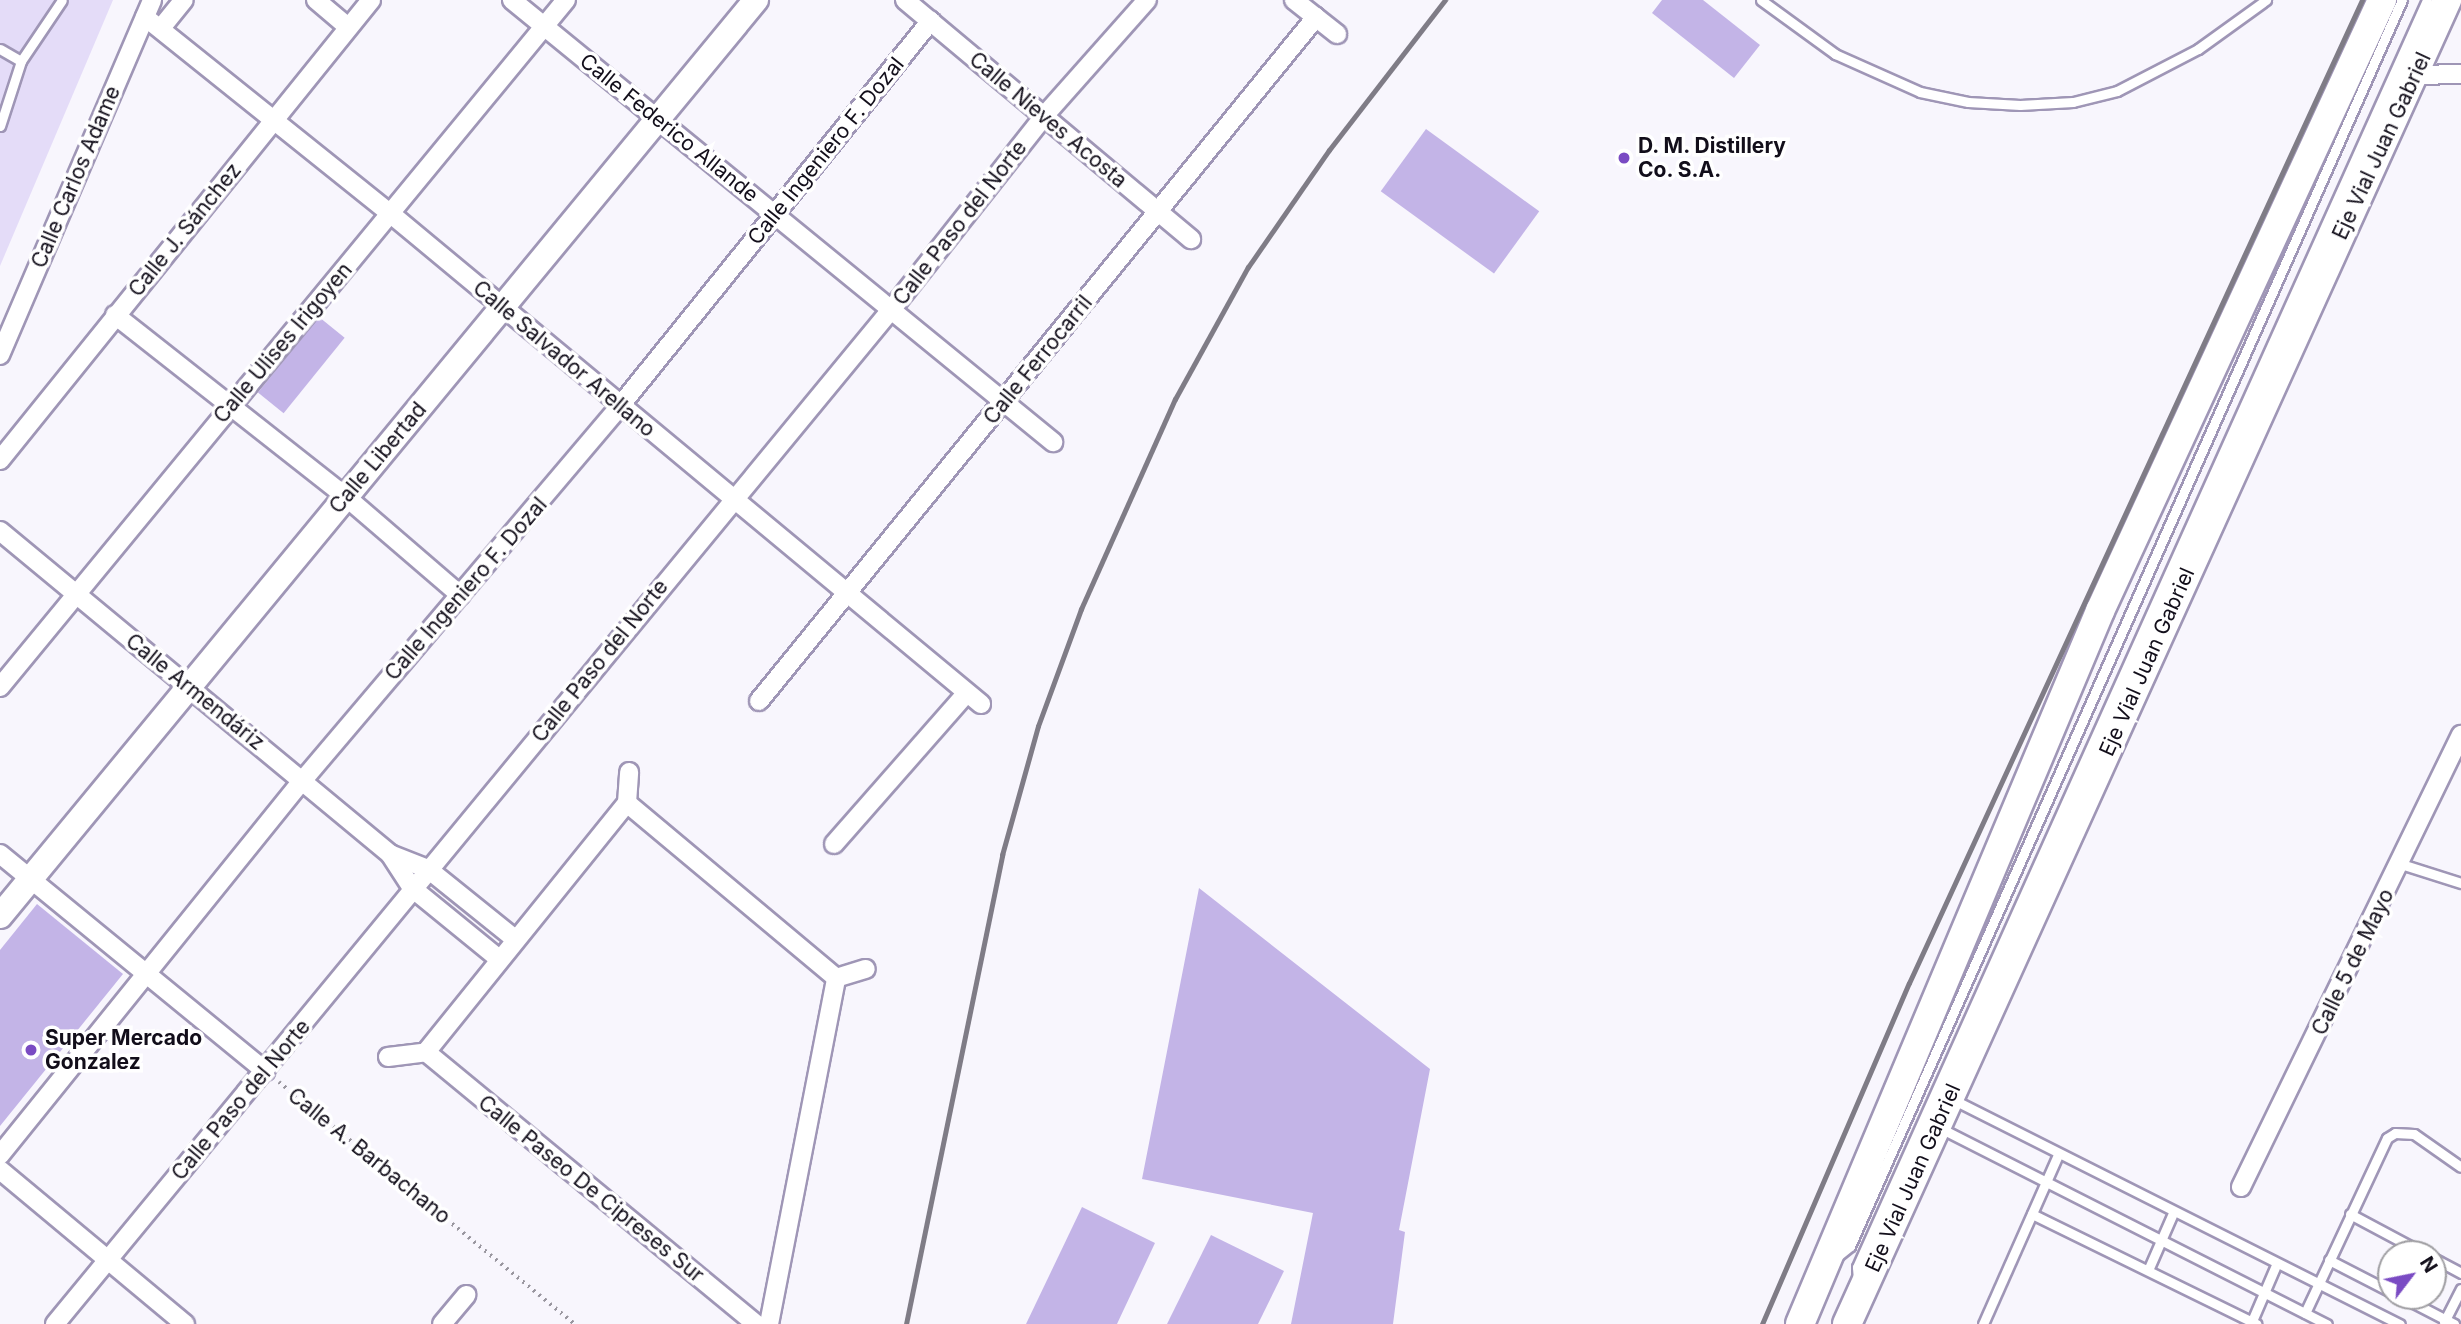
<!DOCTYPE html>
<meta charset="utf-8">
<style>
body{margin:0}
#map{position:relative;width:2461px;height:1324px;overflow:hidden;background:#f8f6fd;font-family:Inter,sans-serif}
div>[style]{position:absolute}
.green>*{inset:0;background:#e4dcf8}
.building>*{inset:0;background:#c3b4e7;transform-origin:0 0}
.path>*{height:3.5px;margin-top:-1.75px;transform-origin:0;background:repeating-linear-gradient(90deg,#99969f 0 2px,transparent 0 7px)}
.roads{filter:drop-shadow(2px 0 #9f96b6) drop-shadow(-2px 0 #9f96b6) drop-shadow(0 2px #9f96b6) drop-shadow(0 -2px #9f96b6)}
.lane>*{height:9px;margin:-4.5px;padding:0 4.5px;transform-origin:4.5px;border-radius:4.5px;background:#fff}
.street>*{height:18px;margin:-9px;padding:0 9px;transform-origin:9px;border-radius:9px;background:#fff}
.secondary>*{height:24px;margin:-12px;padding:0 12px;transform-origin:12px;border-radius:12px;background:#fff}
.primary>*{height:28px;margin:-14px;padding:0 14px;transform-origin:14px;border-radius:14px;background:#fff}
.rail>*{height:5px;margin:-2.5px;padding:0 2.5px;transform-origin:2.5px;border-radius:2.5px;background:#7f7c86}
.dots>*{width:19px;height:19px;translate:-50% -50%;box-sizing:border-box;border:4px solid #fff;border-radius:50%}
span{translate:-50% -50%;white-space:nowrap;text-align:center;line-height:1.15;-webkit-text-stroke:7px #fff;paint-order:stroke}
.street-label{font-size:21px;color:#120e1a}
.poi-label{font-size:21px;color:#120e1a;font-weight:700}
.left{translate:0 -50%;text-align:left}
.north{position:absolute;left:2377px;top:1240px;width:70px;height:70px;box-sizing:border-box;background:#fff;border:2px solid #a09fa3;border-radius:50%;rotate:58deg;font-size:19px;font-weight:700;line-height:28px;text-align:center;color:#120e1a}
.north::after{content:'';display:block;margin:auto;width:24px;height:32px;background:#7a4bc3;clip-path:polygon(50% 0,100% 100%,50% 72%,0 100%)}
</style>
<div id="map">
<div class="green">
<i style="clip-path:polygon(0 0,113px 0,0 266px)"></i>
</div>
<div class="building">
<i style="clip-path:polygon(1662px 0,1703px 0,1760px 45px,1734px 78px,1652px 13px)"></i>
<i style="left:1426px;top:129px;width:140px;height:77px;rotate:36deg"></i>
<i style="left:319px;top:317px;width:33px;height:97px;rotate:39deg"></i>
<i style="clip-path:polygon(1199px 888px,1430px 1069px,1399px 1230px,1405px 1232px,1393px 1324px,1291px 1324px,1313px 1213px,1142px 1179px)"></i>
<i style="clip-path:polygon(37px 904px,123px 974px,0 1126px,0 950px)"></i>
<i style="clip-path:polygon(1082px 1207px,1155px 1243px,1117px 1324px,1026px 1324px)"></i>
<i style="clip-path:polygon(1211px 1235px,1284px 1271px,1258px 1324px,1167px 1324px)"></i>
</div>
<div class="path">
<i style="left:279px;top:1082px;width:382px;rotate:39.3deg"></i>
</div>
<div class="roads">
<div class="lane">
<i style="left:1761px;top:0;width:92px;rotate:36.1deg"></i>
<i style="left:1835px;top:54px;width:93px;rotate:24.1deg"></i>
<i style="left:1920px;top:92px;width:49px;rotate:11.8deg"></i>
<i style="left:1968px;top:102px;width:52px;rotate:3.3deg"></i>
<i style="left:2020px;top:105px;width:53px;rotate:-3.2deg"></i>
<i style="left:2073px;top:102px;width:45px;rotate:-14deg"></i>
<i style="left:2117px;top:91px;width:91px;rotate:-27.4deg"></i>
<i style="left:2198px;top:49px;width:84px;rotate:-35.8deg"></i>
<i style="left:0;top:49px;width:24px;rotate:30deg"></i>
<i style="left:0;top:126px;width:68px;rotate:-72.1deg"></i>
<i style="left:21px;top:61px;width:73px;rotate:-56.1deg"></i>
<i style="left:2401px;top:864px;width:63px;rotate:17.6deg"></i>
<i style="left:1954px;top:1100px;width:499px;rotate:26.7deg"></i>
<i style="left:1938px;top:1127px;width:436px;rotate:26.9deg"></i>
<i style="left:2032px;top:1214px;width:250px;rotate:26.1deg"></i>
<i style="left:2350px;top:1214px;width:85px;rotate:28.1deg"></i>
<i style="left:1839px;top:1255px;width:14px;rotate:-39deg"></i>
<i style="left:1850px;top:1246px;width:1363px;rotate:-66.11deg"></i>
<i style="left:2433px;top:1258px;width:32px;rotate:28deg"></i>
<i style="left:2329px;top:1260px;width:70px;rotate:27.3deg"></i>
<i style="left:2149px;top:1268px;width:60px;rotate:-66.4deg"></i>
<i style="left:1858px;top:1279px;width:12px;rotate:-95deg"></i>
<i style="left:1857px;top:1267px;width:1389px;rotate:-65.78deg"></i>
<i style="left:2400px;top:1296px;width:61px;rotate:27.4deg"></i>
<i style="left:2305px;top:1313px;width:193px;rotate:-64.9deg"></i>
<i style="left:2387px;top:1138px;width:9px;rotate:-32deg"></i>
<i style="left:2395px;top:1133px;width:19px;rotate:3deg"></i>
<i style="left:2414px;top:1134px;width:57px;rotate:35.1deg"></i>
<i style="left:2252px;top:1321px;width:61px;rotate:-66.8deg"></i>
<i style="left:2444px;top:1322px;width:37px;rotate:-63deg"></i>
<i style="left:1983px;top:1324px;width:185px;rotate:-66.1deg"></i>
</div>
<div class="street">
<i style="left:316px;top:0;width:42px;rotate:40.2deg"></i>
<i style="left:512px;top:0;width:699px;rotate:39.25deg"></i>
<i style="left:905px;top:0;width:373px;rotate:39.9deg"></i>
<i style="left:1294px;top:0;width:55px;rotate:38.3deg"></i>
<i style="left:145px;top:17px;width:315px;rotate:38.7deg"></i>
<i style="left:391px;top:214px;width:767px;rotate:39.71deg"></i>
<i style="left:161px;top:28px;width:36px;rotate:-51deg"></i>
<i style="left:2415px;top:75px;width:46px;rotate:-1.2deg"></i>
<i style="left:115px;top:315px;width:293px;rotate:38.2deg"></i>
<i style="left:345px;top:496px;width:152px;rotate:40.7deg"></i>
<i style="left:0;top:355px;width:386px;rotate:-66.8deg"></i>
<i style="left:0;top:460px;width:591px;rotate:-51.11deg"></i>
<i style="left:0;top:531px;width:506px;rotate:39.63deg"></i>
<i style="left:390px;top:854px;width:40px;rotate:57.1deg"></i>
<i style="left:412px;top:888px;width:112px;rotate:39.2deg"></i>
<i style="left:0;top:687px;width:890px;rotate:-50.52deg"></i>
<i style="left:759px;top:701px;width:882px;rotate:-50.84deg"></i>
<i style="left:627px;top:803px;width:273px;rotate:39.9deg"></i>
<i style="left:627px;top:803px;width:31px;rotate:-86deg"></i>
<i style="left:834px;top:844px;width:200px;rotate:-48.7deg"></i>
<i style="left:0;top:854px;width:343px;rotate:39.3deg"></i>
<i style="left:390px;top:854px;width:41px;rotate:21.5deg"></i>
<i style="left:428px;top:869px;width:112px;rotate:38.8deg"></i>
<i style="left:836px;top:978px;width:31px;rotate:-17deg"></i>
<i style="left:426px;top:1052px;width:428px;rotate:39.5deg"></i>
<i style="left:426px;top:1052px;width:320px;rotate:-51.1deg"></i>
<i style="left:388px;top:1057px;width:38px;rotate:-7deg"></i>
<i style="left:0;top:1155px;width:482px;rotate:-51.1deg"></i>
<i style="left:303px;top:780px;width:490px;rotate:-49.7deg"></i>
<i style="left:620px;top:406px;width:495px;rotate:-51.1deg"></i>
<i style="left:0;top:1170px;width:241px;rotate:39.8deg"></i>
<i style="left:2241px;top:1187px;width:503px;rotate:-64.05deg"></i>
<i style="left:55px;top:1324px;width:1314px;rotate:-50.5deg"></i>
<i style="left:891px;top:310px;width:247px;rotate:-51.7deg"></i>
<i style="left:1044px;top:116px;width:155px;rotate:-48.4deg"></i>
<i style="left:442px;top:1324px;width:38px;rotate:-50deg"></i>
<i style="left:769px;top:1324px;width:352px;rotate:-79deg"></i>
</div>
<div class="secondary">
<i style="left:0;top:916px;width:1188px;rotate:-50.47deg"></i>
</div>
<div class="primary">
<i style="left:1800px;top:1324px;width:774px;rotate:-67.18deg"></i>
<i style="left:2100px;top:611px;width:673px;rotate:-65.22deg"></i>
<i style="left:1847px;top:1324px;width:1454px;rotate:-65.62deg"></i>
</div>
</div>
<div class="rail">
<i style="left:906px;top:1324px;width:479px;rotate:-78.4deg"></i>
<i style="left:1002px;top:855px;width:134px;rotate:-74.4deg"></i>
<i style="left:1038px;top:726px;width:125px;rotate:-69.8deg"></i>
<i style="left:1081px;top:609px;width:230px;rotate:-65.9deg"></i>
<i style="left:1175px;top:399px;width:151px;rotate:-61.1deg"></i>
<i style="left:1248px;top:267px;width:142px;rotate:-55.3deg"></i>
<i style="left:1329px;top:150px;width:190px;rotate:-52.3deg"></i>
<i style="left:1762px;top:1324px;width:371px;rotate:-66.7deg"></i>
<i style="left:1909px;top:983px;width:1082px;rotate:-65.26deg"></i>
</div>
<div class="dots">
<i style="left:1624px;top:158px;background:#7a4bc3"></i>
<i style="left:31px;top:1050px;background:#7a4bc3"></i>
</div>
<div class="street-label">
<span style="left:1048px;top:120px;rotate:40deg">Calle Nieves Acosta</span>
<span style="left:669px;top:128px;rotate:39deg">Calle Federico Allande</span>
<span style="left:2382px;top:146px;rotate:-65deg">Eje Vial Juan Gabriel</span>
<span style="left:826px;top:151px;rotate:-51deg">Calle Ingeniero F. Dozal</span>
<span style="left:76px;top:177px;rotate:-67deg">Calle Carlos Adame</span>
<span style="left:960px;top:223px;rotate:-52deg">Calle Paso del Norte</span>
<span style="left:185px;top:230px;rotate:-51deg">Calle J. Sánchez</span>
<span style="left:283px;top:343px;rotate:-50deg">Calle Ulises Irigoyen</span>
<span style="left:564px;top:359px;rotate:40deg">Calle Salvador Arellano</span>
<span style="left:1038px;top:360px;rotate:-51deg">Calle Ferrocarril</span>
<span style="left:378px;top:458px;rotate:-50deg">Calle Libertad</span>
<span style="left:466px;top:589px;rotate:-49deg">Calle Ingeniero F. Dozal</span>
<span style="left:600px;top:661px;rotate:-51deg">Calle Paso del Norte</span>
<span style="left:2147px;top:662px;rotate:-66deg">Eje Vial Juan Gabriel</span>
<span style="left:195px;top:692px;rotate:39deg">Calle Armendáriz</span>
<span style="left:2353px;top:962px;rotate:-64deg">Calle 5 de Mayo</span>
<span style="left:241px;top:1100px;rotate:-50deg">Calle Paso del Norte</span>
<span style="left:369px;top:1156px;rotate:39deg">Calle A. Barbachano</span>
<span style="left:1913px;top:1178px;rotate:-66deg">Eje Vial Juan Gabriel</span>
<span style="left:591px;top:1189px;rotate:39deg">Calle Paseo De Cipreses Sur</span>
</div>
<div class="poi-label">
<span class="left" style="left:1638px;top:158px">D. M. Distillery<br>Co. S.A.</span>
<span class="left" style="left:45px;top:1050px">Super Mercado<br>Gonzalez</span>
</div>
<div class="north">N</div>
</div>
